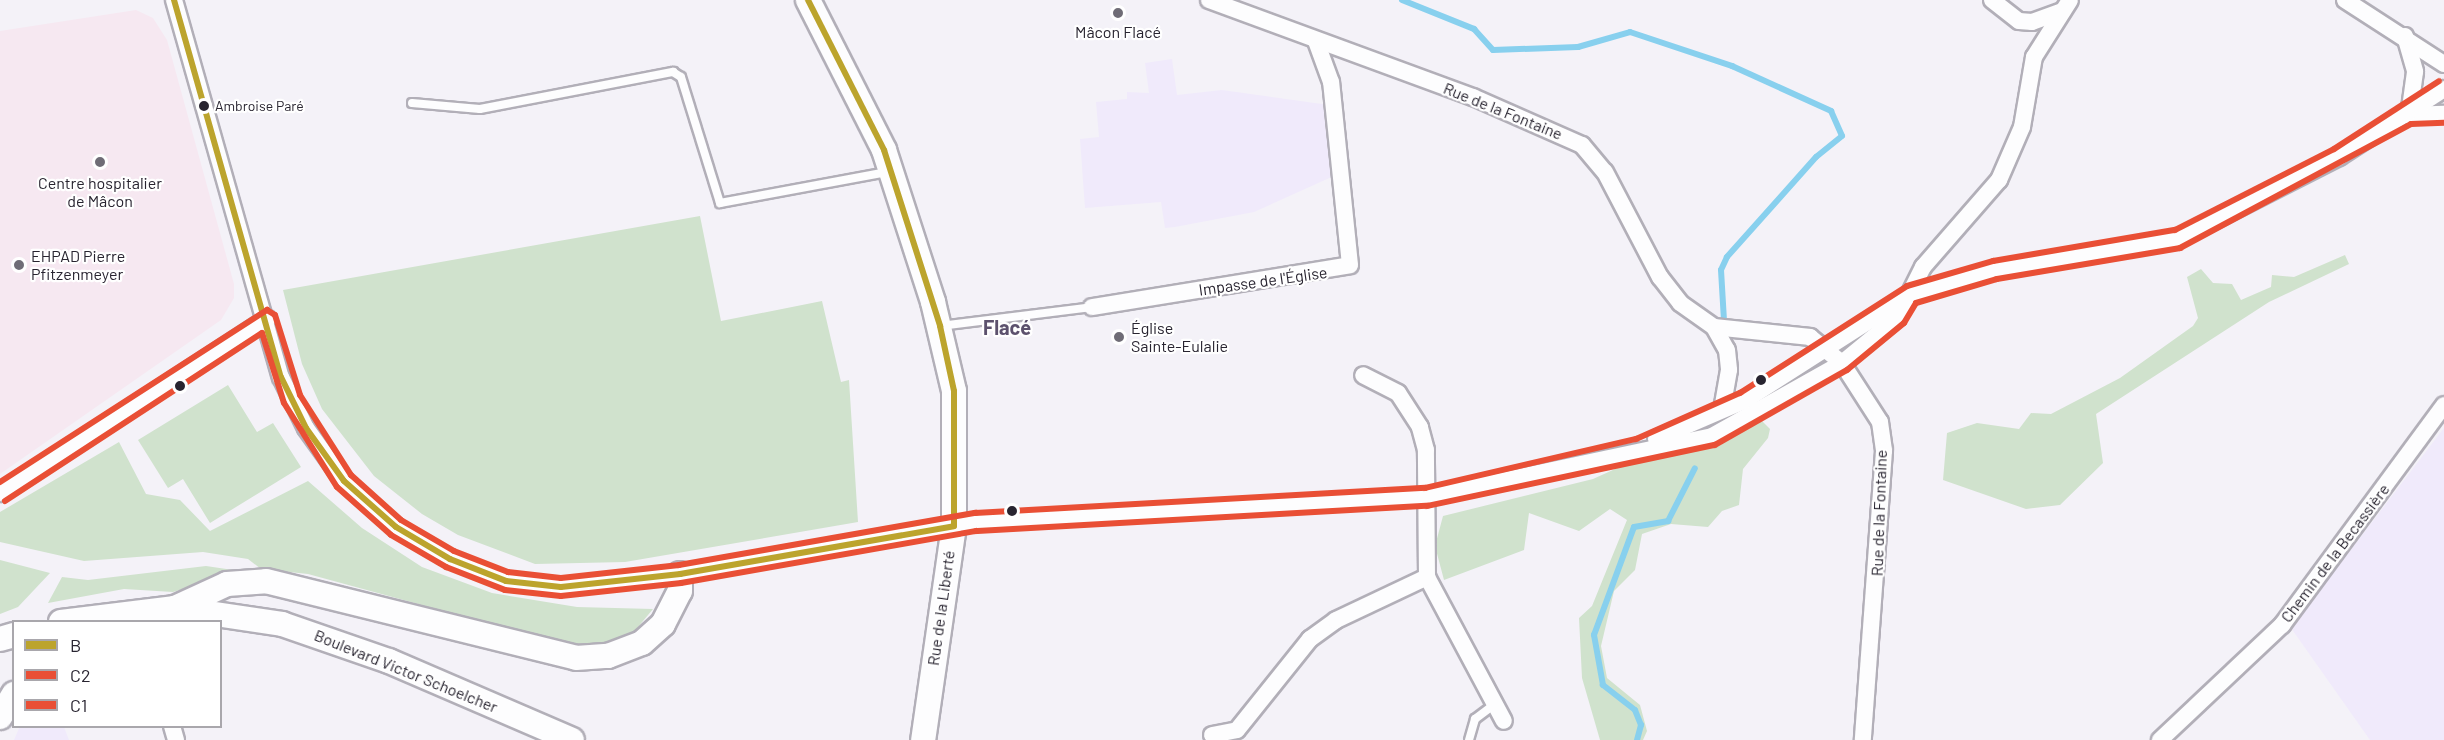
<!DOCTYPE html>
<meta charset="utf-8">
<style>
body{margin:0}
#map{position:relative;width:2444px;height:740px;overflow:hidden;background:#f4f2f8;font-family:Barlow,sans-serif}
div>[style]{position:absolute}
.built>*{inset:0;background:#f0eafb}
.medical>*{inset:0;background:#f6e8f1}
.green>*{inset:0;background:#d0e2cd}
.stream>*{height:6px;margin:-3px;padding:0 3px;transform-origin:3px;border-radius:3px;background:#88d0ee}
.roads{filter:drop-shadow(2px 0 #b2afb8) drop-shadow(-2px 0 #b2afb8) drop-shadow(0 2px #b2afb8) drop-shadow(0 -2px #b2afb8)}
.lane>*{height:8px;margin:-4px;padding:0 4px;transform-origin:4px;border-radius:4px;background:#fdfdfe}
.street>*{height:16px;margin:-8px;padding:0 8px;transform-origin:8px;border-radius:8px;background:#fdfdfe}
.secondary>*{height:24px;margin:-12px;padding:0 12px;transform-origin:12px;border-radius:12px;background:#fdfdfe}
.bus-1>*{height:6px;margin:-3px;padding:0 3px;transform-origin:3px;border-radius:3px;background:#bca42d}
.bus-2>*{height:6px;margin:-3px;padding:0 3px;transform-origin:3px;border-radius:3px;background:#e94f35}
.bus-3>*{height:6px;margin:-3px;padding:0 3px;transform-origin:3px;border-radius:3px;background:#e94f35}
.dots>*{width:16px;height:16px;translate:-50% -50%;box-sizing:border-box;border:3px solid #fff;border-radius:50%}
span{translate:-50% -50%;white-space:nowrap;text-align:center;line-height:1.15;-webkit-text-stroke:4.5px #fff;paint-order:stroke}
.bus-label{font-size:14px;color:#282430}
.left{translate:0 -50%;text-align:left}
.poi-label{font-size:16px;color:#282430}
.street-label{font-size:16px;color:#282430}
.quarter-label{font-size:20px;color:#5c516d;font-weight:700}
.legend{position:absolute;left:12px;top:620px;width:210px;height:108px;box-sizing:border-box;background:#fff;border:2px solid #a9a7ac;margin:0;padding:8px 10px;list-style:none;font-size:18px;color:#282430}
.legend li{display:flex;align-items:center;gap:12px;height:30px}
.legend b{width:30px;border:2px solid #a9a7ac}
</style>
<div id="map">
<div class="built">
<i style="clip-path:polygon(1172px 59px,1177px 95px,1222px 90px,1329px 105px,1336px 175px,1254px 212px,1175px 227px,1165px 228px,1161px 202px,1085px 208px,1080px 139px,1099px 137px,1096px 102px,1127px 99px,1127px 92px,1149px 93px,1145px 63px)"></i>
<i style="clip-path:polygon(2444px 428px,2444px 740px,2370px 740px,2291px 628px)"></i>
<i style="clip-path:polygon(20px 726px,64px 727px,69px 740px,14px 740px)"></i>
</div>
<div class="medical">
<i style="clip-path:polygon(136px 10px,153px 18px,167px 40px,234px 284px,234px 298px,221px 320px,0 474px,0 31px)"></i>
</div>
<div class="green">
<i style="clip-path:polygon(700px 216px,721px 321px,822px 301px,841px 382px,849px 380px,858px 522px,625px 562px,535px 564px,458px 535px,422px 514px,374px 476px,322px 409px,302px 364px,283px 290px)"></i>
<i style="clip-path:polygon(2345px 255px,2349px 264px,2269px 302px,2096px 414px,2103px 463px,2060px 505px,2026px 509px,1943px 480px,1947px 433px,1977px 423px,2019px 429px,2031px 413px,2051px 414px,2120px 378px,2193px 326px,2198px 318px,2187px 277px,2201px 269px,2213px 283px,2232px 284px,2241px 300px,2271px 287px,2272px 275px,2294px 277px)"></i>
<i style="clip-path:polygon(228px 385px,257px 432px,273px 423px,301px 467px,210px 523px,183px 479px,168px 488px,138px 440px)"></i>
<i style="clip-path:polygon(1762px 421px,1770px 429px,1768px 438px,1743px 469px,1739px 505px,1722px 511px,1708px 527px,1671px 524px,1642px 534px,1635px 570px,1614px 591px,1601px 646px,1607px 678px,1640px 705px,1647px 731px,1643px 740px,1600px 740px,1582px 678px,1579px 618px,1592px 606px,1627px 520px,1610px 509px,1579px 531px,1529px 513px,1524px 550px,1444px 580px,1435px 546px,1443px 516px,1593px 479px,1646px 455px,1712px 444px)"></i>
<i style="clip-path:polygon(119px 442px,146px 494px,180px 500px,210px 531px,308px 481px,362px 528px,422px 567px,492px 593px,577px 607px,653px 609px,633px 633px,600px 645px,572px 646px,308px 574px,261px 569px,248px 559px,203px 552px,84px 561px,0 542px,0 512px)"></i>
<i style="clip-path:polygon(0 560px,50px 573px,18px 607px,0 614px)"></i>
<i style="clip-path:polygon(206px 566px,240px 571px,173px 592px,124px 589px,48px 603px,62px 577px,88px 580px)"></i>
</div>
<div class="stream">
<i style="left:1402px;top:0;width:78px;rotate:21.9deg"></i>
<i style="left:1474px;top:29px;width:28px;rotate:48deg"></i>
<i style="left:1493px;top:50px;width:85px;rotate:-2deg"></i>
<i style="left:1578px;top:47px;width:54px;rotate:-16.1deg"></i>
<i style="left:1630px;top:32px;width:108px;rotate:18.4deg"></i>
<i style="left:1732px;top:66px;width:109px;rotate:24.4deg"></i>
<i style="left:1831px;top:111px;width:27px;rotate:66deg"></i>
<i style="left:1842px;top:136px;width:33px;rotate:141deg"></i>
<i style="left:1816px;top:157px;width:134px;rotate:131.7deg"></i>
<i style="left:1727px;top:257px;width:14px;rotate:115deg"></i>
<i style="left:1721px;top:270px;width:50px;rotate:86.6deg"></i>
<i style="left:1637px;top:740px;width:16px;rotate:-75deg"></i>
<i style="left:1641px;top:725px;width:16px;rotate:-112deg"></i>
<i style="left:1635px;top:710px;width:41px;rotate:-142deg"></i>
<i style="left:1603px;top:685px;width:51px;rotate:-100.2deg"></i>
<i style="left:1594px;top:635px;width:115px;rotate:-69.7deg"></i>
<i style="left:1634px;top:527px;width:35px;rotate:-10deg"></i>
<i style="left:1668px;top:521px;width:59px;rotate:-63deg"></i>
</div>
<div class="roads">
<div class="lane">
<i style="left:412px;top:103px;width:68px;rotate:5deg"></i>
<i style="left:480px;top:109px;width:197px;rotate:-10.9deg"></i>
<i style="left:673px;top:72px;width:9px;rotate:32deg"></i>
<i style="left:681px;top:77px;width:132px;rotate:72.8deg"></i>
<i style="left:720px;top:203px;width:170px;rotate:-10.5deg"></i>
<i style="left:940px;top:326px;width:153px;rotate:-7.1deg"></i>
<i style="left:1469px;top:740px;width:22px;rotate:-74deg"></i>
<i style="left:1475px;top:719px;width:25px;rotate:-37deg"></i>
</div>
<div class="street">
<i style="left:174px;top:0;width:392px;rotate:74.2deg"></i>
<i style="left:281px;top:377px;width:57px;rotate:63.9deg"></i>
<i style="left:306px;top:428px;width:65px;rotate:54.4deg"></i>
<i style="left:344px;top:481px;width:69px;rotate:41.5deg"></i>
<i style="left:396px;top:527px;width:63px;rotate:30.7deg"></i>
<i style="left:450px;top:559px;width:60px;rotate:21.4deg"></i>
<i style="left:506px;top:581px;width:55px;rotate:6.2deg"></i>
<i style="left:561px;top:587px;width:120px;rotate:-6.2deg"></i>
<i style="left:680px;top:574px;width:300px;rotate:-10deg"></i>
<i style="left:975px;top:522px;width:452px;rotate:-3.2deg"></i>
<i style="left:1426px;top:497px;width:292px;rotate:-12deg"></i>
<i style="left:1712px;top:436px;width:149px;rotate:-29.3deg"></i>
<i style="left:1842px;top:363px;width:72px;rotate:-39.4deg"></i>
<i style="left:1898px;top:317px;width:56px;rotate:-63.4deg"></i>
<i style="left:1923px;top:267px;width:116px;rotate:-48.9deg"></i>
<i style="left:1999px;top:180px;width:58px;rotate:-66.5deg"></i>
<i style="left:2022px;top:127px;width:71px;rotate:-80.3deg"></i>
<i style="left:2034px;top:57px;width:67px;rotate:-57.7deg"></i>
<i style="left:1209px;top:0;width:281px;rotate:20.2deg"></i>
<i style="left:1473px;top:97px;width:119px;rotate:23.8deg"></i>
<i style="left:1582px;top:145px;width:35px;rotate:50deg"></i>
<i style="left:1605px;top:172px;width:119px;rotate:62.4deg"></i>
<i style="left:1660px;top:277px;width:33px;rotate:52deg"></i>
<i style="left:1680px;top:303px;width:42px;rotate:35.2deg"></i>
<i style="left:1714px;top:327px;width:97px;rotate:5.9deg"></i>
<i style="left:1810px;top:337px;width:41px;rotate:39.1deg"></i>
<i style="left:1842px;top:363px;width:70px;rotate:57.2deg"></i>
<i style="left:1880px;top:422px;width:29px;rotate:82deg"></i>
<i style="left:1884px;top:451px;width:290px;rotate:94.2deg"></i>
<i style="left:1992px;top:0;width:34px;rotate:38deg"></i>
<i style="left:2019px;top:21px;width:13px;rotate:4deg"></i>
<i style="left:2032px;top:22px;width:33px;rotate:-20deg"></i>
<i style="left:2345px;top:0;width:118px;rotate:32.9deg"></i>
<i style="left:2405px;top:36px;width:37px;rotate:74deg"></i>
<i style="left:2415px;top:72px;width:43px;rotate:97.9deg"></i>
<i style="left:2409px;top:115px;width:35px;rotate:-2deg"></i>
<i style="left:1092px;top:307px;width:261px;rotate:-9.2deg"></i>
<i style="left:1350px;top:265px;width:184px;rotate:-95.9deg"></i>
<i style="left:1331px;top:82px;width:44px;rotate:-110.1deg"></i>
<i style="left:1714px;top:327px;width:26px;rotate:61deg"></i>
<i style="left:1727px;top:350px;width:20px;rotate:84deg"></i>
<i style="left:1729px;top:370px;width:40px;rotate:100deg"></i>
<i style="left:1656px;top:439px;width:96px;rotate:-23.4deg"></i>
<i style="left:1744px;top:401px;width:197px;rotate:-32.6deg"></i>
<i style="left:1910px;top:295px;width:89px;rotate:-16.4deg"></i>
<i style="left:1995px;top:270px;width:186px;rotate:-9.6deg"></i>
<i style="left:2178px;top:239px;width:181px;rotate:-27deg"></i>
<i style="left:2339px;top:157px;width:125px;rotate:-32.9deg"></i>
<i style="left:0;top:493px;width:319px;rotate:-33.1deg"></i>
<i style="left:1427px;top:577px;width:163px;rotate:61.9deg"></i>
<i style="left:172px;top:726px;width:15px;rotate:74deg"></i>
<i style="left:1212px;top:735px;width:25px;rotate:-11deg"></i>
<i style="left:1237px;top:730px;width:117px;rotate:-51.3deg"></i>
<i style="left:1310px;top:639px;width:32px;rotate:-36deg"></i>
<i style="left:1336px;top:620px;width:101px;rotate:-25.3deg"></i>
<i style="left:1427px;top:577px;width:127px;rotate:-90.5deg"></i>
<i style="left:1426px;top:450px;width:24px;rotate:-105deg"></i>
<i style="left:1420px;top:427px;width:40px;rotate:-122.9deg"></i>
<i style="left:1398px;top:393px;width:39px;rotate:-153deg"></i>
<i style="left:2160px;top:740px;width:168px;rotate:-43.3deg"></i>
<i style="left:2282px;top:625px;width:273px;rotate:-53.6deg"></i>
</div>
<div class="secondary">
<i style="left:808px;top:0;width:168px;rotate:63.1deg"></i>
<i style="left:884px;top:150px;width:160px;rotate:72.1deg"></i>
<i style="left:933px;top:302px;width:91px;rotate:76.7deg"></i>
<i style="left:954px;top:391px;width:135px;rotate:90deg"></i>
<i style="left:954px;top:526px;width:216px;rotate:98.2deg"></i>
<i style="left:175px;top:608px;width:57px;rotate:-24.8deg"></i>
<i style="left:227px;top:584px;width:39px;rotate:-4deg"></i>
<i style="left:266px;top:581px;width:319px;rotate:13.9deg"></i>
<i style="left:576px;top:658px;width:32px;rotate:-4deg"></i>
<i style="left:608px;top:656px;width:36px;rotate:-21deg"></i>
<i style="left:642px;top:643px;width:28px;rotate:-42deg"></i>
<i style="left:663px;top:624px;width:37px;rotate:-63deg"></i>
<i style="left:680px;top:591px;width:17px;rotate:-90deg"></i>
<i style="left:61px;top:622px;width:115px;rotate:-7deg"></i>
<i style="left:175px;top:608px;width:108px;rotate:8.5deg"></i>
<i style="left:282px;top:624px;width:113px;rotate:19.1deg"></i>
<i style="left:389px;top:661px;width:199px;rotate:23.3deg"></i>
<i style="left:0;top:639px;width:15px;rotate:-16deg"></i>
<i style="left:0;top:717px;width:27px;rotate:-59deg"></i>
</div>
</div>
<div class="bus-1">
<i style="left:174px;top:0;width:392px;rotate:74.2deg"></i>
<i style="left:281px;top:377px;width:57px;rotate:63.9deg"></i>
<i style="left:306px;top:428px;width:65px;rotate:54.4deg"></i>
<i style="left:344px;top:481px;width:69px;rotate:41.5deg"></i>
<i style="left:396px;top:527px;width:63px;rotate:30.7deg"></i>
<i style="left:450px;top:559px;width:60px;rotate:21.4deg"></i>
<i style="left:506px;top:581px;width:55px;rotate:6.2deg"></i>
<i style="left:561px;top:587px;width:120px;rotate:-6.2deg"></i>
<i style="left:680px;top:574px;width:278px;rotate:-9.9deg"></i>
<i style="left:808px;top:0;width:168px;rotate:63.1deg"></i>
<i style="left:884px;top:150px;width:185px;rotate:72.3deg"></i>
<i style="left:940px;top:326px;width:66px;rotate:77.8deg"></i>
<i style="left:954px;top:391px;width:135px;rotate:90deg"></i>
</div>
<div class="bus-2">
<i style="left:5px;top:501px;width:307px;rotate:-33.2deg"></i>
<i style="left:262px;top:333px;width:73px;rotate:72.6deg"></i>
<i style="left:284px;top:403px;width:99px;rotate:57.8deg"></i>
<i style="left:337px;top:487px;width:72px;rotate:41.6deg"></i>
<i style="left:391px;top:535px;width:64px;rotate:30.2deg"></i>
<i style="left:446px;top:567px;width:63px;rotate:21.3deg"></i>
<i style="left:505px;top:590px;width:56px;rotate:6.1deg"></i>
<i style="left:561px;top:596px;width:121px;rotate:-6.2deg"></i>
<i style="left:681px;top:583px;width:300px;rotate:-10deg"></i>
<i style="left:976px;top:531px;width:452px;rotate:-3.2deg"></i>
<i style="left:1427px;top:506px;width:294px;rotate:-12deg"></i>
<i style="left:1715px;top:445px;width:152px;rotate:-29.6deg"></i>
<i style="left:1847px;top:370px;width:74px;rotate:-39.5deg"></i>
<i style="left:1904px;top:323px;width:23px;rotate:-59deg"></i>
<i style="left:1916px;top:303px;width:84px;rotate:-16.5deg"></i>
<i style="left:1997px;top:279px;width:186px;rotate:-9.6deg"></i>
<i style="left:2180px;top:248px;width:262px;rotate:-28.2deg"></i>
<i style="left:2411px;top:124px;width:33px;rotate:-2deg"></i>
</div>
<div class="bus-3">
<i style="left:0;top:482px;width:318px;rotate:-32.8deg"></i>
<i style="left:267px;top:310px;width:9px;rotate:32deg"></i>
<i style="left:275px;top:315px;width:84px;rotate:72.6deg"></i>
<i style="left:300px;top:395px;width:95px;rotate:57.5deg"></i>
<i style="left:351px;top:475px;width:67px;rotate:42deg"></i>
<i style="left:401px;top:520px;width:61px;rotate:30.3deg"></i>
<i style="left:454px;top:551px;width:58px;rotate:21.3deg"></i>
<i style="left:508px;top:572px;width:53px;rotate:6.5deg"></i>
<i style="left:561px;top:578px;width:119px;rotate:-6.3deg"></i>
<i style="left:679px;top:565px;width:301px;rotate:-10deg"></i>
<i style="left:975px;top:513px;width:451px;rotate:-3.2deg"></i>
<i style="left:1425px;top:488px;width:217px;rotate:-13.1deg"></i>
<i style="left:1636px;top:439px;width:114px;rotate:-23.9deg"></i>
<i style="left:1740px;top:393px;width:198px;rotate:-32.6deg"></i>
<i style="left:1907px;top:286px;width:90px;rotate:-16.2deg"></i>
<i style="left:1993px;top:261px;width:185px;rotate:-9.7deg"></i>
<i style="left:2175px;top:230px;width:178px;rotate:-27deg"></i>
<i style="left:2334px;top:149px;width:125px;rotate:-32.9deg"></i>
</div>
<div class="dots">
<i style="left:1118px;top:13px;background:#6f6c76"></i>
<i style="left:204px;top:106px;background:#282430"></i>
<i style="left:100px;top:162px;background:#6f6c76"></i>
<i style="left:19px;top:265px;background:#6f6c76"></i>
<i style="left:1119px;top:337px;background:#6f6c76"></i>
<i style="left:1761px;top:380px;background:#282430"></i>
<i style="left:180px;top:386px;background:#282430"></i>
<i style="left:1012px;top:511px;background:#282430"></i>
</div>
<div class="bus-label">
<span class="left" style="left:215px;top:106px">Ambroise Paré</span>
</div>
<div class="poi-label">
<span style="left:1118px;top:32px">Mâcon Flacé</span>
<span style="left:100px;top:192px">Centre hospitalier<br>de Mâcon</span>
<span class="left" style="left:31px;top:265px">EHPAD Pierre<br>Pfitzenmeyer</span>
<span class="left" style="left:1131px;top:337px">Église<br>Sainte-Eulalie</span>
</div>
<div class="street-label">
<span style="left:1503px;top:111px;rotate:22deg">Rue de la Fontaine</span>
<span style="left:1263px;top:281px;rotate:-8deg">Impasse de l'Église</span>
<span style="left:1879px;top:513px;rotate:-88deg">Rue de la Fontaine</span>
<span style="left:2335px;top:553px;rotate:-53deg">Chemin de la Becassière</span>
<span style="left:941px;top:608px;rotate:-82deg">Rue de la Liberté</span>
<span style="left:406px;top:671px;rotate:22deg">Boulevard Victor Schoelcher</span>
</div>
<div class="quarter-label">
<span style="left:1007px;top:327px">Flacé</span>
</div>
<ul class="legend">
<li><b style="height:8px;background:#bca42d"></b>B</li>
<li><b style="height:8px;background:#e94f35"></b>C2</li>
<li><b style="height:8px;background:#e94f35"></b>C1</li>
</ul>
</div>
